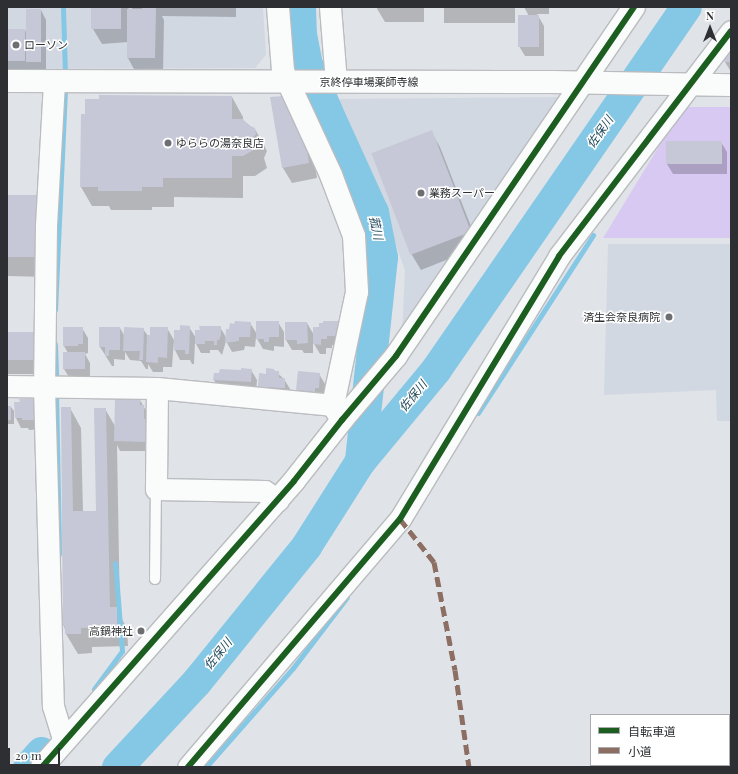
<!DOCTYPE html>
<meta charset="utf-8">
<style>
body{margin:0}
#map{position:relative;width:738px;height:774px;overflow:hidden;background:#e0e3e7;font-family:"Playfair Display","Noto Sans JP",serif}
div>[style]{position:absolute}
.built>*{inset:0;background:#d2d8e2}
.green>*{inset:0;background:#d8c9f3}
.shadow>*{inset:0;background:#0003;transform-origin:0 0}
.stream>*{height:5px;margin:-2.5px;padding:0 2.5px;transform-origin:2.5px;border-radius:2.5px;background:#84c8e5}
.river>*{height:31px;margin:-15.5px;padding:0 15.5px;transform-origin:15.5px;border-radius:15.5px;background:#84c8e5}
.building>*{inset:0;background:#c6c8d7;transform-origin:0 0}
.roads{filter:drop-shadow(1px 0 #babcbf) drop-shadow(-1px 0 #babcbf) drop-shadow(0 1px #babcbf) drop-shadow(0 -1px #babcbf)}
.lane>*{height:10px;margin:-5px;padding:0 5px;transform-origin:5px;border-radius:5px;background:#fafbfb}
.street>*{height:21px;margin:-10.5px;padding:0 10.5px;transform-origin:10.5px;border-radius:10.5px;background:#fafbfb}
.secondary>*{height:22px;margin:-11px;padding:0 11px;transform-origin:11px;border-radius:11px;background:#fafbfb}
.rail>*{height:3px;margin-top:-1.5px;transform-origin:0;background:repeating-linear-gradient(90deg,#bebec0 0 8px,transparent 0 12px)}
.quiet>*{height:5px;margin-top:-2.5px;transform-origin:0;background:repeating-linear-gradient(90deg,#8d6e63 0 10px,transparent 0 15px)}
.cycleway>*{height:6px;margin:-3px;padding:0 3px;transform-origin:3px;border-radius:3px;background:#1b5e20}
.dots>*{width:11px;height:11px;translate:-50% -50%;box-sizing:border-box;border:2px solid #fff;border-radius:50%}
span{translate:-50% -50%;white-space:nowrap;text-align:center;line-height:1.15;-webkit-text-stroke:3px #fff;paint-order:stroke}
.poi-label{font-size:11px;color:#2d2f32}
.left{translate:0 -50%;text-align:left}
.right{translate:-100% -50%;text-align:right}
.street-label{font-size:11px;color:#2d2f32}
.water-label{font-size:12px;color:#234c5d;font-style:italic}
.frame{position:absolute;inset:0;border:8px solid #2d2f32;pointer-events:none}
.legend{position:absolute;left:590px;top:714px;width:140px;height:52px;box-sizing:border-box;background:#fff;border:1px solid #abacad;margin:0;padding:5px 7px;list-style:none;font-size:12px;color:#2d2f32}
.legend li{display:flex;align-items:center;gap:8px;height:20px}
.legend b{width:20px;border:1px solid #abacad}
.north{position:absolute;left:690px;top:8px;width:40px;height:40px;-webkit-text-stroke:3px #fff;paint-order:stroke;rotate:0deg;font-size:11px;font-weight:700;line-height:16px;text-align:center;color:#2d2f32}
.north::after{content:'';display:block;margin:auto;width:14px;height:18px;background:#2d2f32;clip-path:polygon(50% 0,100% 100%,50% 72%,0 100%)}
.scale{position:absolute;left:8px;top:748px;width:52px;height:18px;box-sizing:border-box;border:2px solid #2d2f32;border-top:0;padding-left:5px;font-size:12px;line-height:14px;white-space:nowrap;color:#2d2f32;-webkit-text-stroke:3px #fff;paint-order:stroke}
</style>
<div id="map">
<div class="built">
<i style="clip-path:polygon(7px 7px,263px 7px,266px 55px,255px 68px,7px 69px)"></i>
<i style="clip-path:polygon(558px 97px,547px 120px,402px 336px,405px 270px,371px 177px,335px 99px)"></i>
<i style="clip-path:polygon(608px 244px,731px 244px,731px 421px,717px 421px,716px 390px,604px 395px)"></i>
</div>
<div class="green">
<i style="clip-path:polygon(683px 107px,731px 107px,731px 238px,603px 238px)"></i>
</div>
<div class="shadow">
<i style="clip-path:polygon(92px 7px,128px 7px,129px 10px,133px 10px,131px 7px,236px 7px,236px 17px,162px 16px,164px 20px,163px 73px,136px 73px,128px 58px,128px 42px,102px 44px,93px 29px)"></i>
<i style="clip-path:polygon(376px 7px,424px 7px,424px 22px,385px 22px)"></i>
<i style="left:444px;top:7px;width:71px;height:16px"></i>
<i style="clip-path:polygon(524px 7px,549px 7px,549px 14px,537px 14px,544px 26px,544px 56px,525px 56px,519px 46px,529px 16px)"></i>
<i style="clip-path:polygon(41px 10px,46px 20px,46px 72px,7px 76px,7px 30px,25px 30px,27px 34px)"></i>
<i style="clip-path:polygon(731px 45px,731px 72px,725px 62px)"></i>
<i style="clip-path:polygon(232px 97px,243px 117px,243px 120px,256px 131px,267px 151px,264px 158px,267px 168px,255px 176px,243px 176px,243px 198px,174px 197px,174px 207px,152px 207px,152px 210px,111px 210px,109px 206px,92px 206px,81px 187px)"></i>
<i style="clip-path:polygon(284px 97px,312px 148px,317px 178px,292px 183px,283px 168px)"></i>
<i style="clip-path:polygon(431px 132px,440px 147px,479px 247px,421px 270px,412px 255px,373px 154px)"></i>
<i style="clip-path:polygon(721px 142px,727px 152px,727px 174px,673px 174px,667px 164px)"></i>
<i style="clip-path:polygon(7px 196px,49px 277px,7px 276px)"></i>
<i style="clip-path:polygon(278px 322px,284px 332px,284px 347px,274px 346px,274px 351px,263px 349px,256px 337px,255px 347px,245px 346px,244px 350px,232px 352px,226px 341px,222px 355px,218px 350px,210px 350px,210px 353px,201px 353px,195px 342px,194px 364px,192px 364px,190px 360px,180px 360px,175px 350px,181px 331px,189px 327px,196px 338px,220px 327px,227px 339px,250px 323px,257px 334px)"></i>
<i style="clip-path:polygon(338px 322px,343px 332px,343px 345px,332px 345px,332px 348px,326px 348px,326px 354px,320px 354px,313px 342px,313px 353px,304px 353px,302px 350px,292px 350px,286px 340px,307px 323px,314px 335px,320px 328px)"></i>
<i style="clip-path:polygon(82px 328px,88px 338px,88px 353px,85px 354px,90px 363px,90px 379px,70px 379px,64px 369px,64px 353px,68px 353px,64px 346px)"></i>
<i style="clip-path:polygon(120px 328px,125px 337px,143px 329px,148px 336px,167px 328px,174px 340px,172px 367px,163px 367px,163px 372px,153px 372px,148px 364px,148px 369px,146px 369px,141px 361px,130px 360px,125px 352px,125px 360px,114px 359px,114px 366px,112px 366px,100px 347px)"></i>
<i style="clip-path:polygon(7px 333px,49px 374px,7px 374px)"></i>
<i style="clip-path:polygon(251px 370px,257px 380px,256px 392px,220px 390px,214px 380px)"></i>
<i style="clip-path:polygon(274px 370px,284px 379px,290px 389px,290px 397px,265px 396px,259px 386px,266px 375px)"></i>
<i style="clip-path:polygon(319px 374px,325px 384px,324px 398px,303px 400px,297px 390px)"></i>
<i style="clip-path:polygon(140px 400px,149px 416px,151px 451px,120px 451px,117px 445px,120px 616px,127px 628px,128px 646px,92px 647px,92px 653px,78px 654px,66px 634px,64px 626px,62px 512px,65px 512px,70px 408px,81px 428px,83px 512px,97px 512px,105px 409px,115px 426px)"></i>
<i style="clip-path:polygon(21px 403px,43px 429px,29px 430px,28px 428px,21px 428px,16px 418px)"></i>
<i style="clip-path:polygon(7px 407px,11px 407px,14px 411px,14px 424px,8px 424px,7px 422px)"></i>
</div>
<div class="stream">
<i style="left:63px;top:7px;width:69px;rotate:88.3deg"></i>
<i style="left:55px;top:310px;width:224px;rotate:-87.4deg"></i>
<i style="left:55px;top:344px;width:38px;rotate:88deg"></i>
<i style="left:56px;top:392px;width:162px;rotate:88.9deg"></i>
<i style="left:478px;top:413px;width:212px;rotate:-57.1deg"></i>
<i style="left:94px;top:689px;width:47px;rotate:-53.6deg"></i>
<i style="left:122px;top:651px;width:88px;rotate:-94.5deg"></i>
<i style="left:206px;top:767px;width:132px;rotate:-48.7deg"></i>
<i style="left:293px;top:668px;width:89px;rotate:-52.7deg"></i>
</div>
<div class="river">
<i style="left:300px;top:7px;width:27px;rotate:88deg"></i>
<i style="left:301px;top:34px;width:31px;rotate:79deg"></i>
<i style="left:307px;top:64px;width:49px;rotate:67.1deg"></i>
<i style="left:326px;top:109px;width:113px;rotate:65.5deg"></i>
<i style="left:373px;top:212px;width:46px;rotate:78.7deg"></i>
<i style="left:382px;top:257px;width:205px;rotate:96.2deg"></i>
<i style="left:28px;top:767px;width:20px;rotate:-49deg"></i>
<i style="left:117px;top:767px;width:116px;rotate:-47.1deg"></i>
<i style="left:196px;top:682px;width:175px;rotate:-51deg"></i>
<i style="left:306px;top:546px;width:101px;rotate:-57.6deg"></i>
<i style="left:360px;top:461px;width:119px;rotate:-50.4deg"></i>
<i style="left:436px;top:369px;width:440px;rotate:-55.4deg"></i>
</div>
<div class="building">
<i style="left:91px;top:7px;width:30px;height:22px"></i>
<i style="clip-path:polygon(142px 7px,156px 7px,155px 58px,127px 58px,127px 9px,142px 9px)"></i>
<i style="left:26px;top:9px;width:15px;height:53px"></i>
<i style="left:518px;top:15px;width:21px;height:32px"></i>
<i style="left:7px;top:29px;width:18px;height:32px"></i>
<i style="clip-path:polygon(731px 43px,731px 62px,724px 62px,724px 52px)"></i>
<i style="clip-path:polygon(99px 95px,232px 96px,232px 119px,243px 119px,248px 125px,255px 128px,256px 134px,252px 139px,256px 142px,257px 148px,243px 156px,232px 156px,232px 178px,163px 178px,163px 187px,142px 187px,142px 191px,98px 191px,98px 187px,80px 187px,81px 114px,85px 114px,85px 99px,99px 99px)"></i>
<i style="clip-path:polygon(284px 96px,304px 132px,309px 163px,282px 168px,270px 97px)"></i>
<i style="left:432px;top:130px;width:109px;height:65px;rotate:69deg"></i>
<i style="left:722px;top:141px;width:23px;height:56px;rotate:90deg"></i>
<i style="left:7px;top:195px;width:32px;height:62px"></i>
<i style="clip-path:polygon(235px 321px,251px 322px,250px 337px,239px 337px,239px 341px,225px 343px,226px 329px,229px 329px,230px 323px,234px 324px)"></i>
<i style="clip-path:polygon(256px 321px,279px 321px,279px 337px,269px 337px,269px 342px,264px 342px,264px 339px,256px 339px)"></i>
<i style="clip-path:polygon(323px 321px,338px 321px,338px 336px,327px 336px,327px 339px,321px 339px,321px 345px,313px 344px,313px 327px,319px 327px,319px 323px,323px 323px)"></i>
<i style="clip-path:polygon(285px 322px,307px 322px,308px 343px,297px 344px,297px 340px,285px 340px)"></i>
<i style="clip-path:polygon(180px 325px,190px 326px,189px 354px,185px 354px,185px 350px,174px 350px,174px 330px,180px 330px)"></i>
<i style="clip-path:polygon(199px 326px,221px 326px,221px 335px,219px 340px,217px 340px,217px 345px,214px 345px,214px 341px,205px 341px,205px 344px,195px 344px,195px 330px,200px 330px)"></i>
<i style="clip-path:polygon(63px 327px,83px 327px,83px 344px,78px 344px,78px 346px,63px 346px)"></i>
<i style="clip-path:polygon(99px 327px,120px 327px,120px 350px,109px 350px,109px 356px,105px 356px,105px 347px,99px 347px)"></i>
<i style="clip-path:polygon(124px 327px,144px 328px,143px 360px,139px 360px,140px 351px,123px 351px)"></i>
<i style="clip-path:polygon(150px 327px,168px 327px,167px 358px,158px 357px,158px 363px,146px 362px,147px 335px,150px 335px)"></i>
<i style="left:7px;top:332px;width:35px;height:28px"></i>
<i style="left:63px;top:352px;width:22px;height:17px"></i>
<i style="clip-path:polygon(241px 368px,252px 369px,251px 382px,213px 380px,214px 373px,219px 373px,220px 369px,241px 370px)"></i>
<i style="clip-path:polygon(266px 368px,274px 369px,274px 371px,279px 371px,279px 378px,285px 378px,285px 388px,258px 387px,259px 373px,266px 374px)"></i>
<i style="clip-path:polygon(298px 371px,320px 373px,319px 388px,315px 388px,315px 392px,296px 390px)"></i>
<i style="clip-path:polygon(19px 399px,37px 399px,37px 420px,22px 420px,22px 418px,15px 418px,14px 402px,20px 402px)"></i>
<i style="clip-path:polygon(115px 399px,140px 399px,140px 405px,144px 405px,144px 419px,146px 419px,146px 442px,114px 441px)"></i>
<i style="left:7px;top:406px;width:4px;height:14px"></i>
<i style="clip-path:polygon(61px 407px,71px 407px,73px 511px,96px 511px,94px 408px,106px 408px,110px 607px,117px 607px,117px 627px,81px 628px,81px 634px,65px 634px,65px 626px,63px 626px)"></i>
</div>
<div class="roads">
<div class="lane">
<i style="left:155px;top:579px;width:90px;rotate:-89.4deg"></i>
</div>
<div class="street">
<i style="left:330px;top:7px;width:74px;rotate:85.4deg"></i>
<i style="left:54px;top:82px;width:144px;rotate:93.2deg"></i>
<i style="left:46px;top:226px;width:161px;rotate:90.7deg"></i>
<i style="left:44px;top:387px;width:319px;rotate:88.4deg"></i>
<i style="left:53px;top:706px;width:37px;rotate:73deg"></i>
<i style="left:7px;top:386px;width:150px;rotate:0.8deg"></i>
<i style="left:157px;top:388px;width:177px;rotate:5.5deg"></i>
<i style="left:157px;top:388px;width:101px;rotate:90.6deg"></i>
<i style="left:156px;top:489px;width:109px;rotate:1.1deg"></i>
<i style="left:265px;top:491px;width:16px;rotate:35deg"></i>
<i style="left:188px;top:767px;width:326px;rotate:-49.5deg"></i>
<i style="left:400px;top:519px;width:307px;rotate:-58.8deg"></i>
<i style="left:559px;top:256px;width:283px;rotate:-52.6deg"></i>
</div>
<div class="secondary">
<i style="left:278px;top:7px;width:64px;rotate:85.5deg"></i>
<i style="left:283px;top:71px;width:115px;rotate:65.2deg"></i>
<i style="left:331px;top:175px;width:65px;rotate:69.3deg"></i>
<i style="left:354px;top:236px;width:56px;rotate:86.9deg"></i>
<i style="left:357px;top:292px;width:116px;rotate:102deg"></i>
<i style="left:333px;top:405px;width:17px;rotate:59deg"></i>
<i style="left:7px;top:81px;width:545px;rotate:0.11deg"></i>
<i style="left:552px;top:82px;width:179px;rotate:1deg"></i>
<i style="left:42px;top:767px;width:381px;rotate:-48.6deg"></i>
<i style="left:294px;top:481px;width:78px;rotate:-51.8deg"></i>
<i style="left:342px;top:420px;width:84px;rotate:-49.8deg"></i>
<i style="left:396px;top:356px;width:422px;rotate:-55.7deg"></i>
</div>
</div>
<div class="rail">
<i style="left:729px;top:741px;width:3px;rotate:-45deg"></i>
<i style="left:729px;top:757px;width:3px;rotate:-45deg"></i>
<i style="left:701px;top:767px;width:3px;rotate:-45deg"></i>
<i style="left:718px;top:767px;width:3px;rotate:-45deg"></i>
</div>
<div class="quiet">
<i style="left:400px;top:519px;width:55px;rotate:51.7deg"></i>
<i style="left:434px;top:562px;width:110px;rotate:79deg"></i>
<i style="left:455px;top:670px;width:98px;rotate:81.8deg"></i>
</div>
<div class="cycleway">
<i style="left:42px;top:767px;width:381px;rotate:-48.6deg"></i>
<i style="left:294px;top:481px;width:78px;rotate:-51.8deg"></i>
<i style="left:342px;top:420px;width:84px;rotate:-49.8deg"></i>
<i style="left:396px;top:356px;width:422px;rotate:-55.7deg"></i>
<i style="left:188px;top:767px;width:326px;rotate:-49.5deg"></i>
<i style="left:400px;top:519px;width:307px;rotate:-58.8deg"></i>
<i style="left:559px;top:256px;width:283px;rotate:-52.6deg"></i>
</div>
<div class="dots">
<i style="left:16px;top:45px;background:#6c6e71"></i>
<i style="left:168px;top:143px;background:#6c6e71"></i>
<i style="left:421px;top:193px;background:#6c6e71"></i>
<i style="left:669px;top:317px;background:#6c6e71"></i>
<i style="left:141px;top:631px;background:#6c6e71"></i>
</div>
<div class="poi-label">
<span class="left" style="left:24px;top:45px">ローソン</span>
<span class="left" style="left:176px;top:143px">ゆららの湯奈良店</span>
<span class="left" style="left:429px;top:193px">業務スーパー</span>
<span class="right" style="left:660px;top:317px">済生会奈良病院</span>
<span class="right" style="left:133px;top:631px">高鍋神社</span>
</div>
<div class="street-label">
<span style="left:369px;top:82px">京終停車場薬師寺線</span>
</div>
<div class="water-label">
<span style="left:600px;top:132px;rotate:-55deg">佐保川</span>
<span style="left:376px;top:228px;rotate:78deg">菰川</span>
<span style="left:413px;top:396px;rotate:-51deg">佐保川</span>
<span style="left:218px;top:654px;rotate:-51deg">佐保川</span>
</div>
<div class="frame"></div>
<ul class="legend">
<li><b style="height:5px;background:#1b5e20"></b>自転車道</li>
<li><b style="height:5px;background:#8d6e63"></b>小道</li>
</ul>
<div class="north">N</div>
<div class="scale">20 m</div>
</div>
